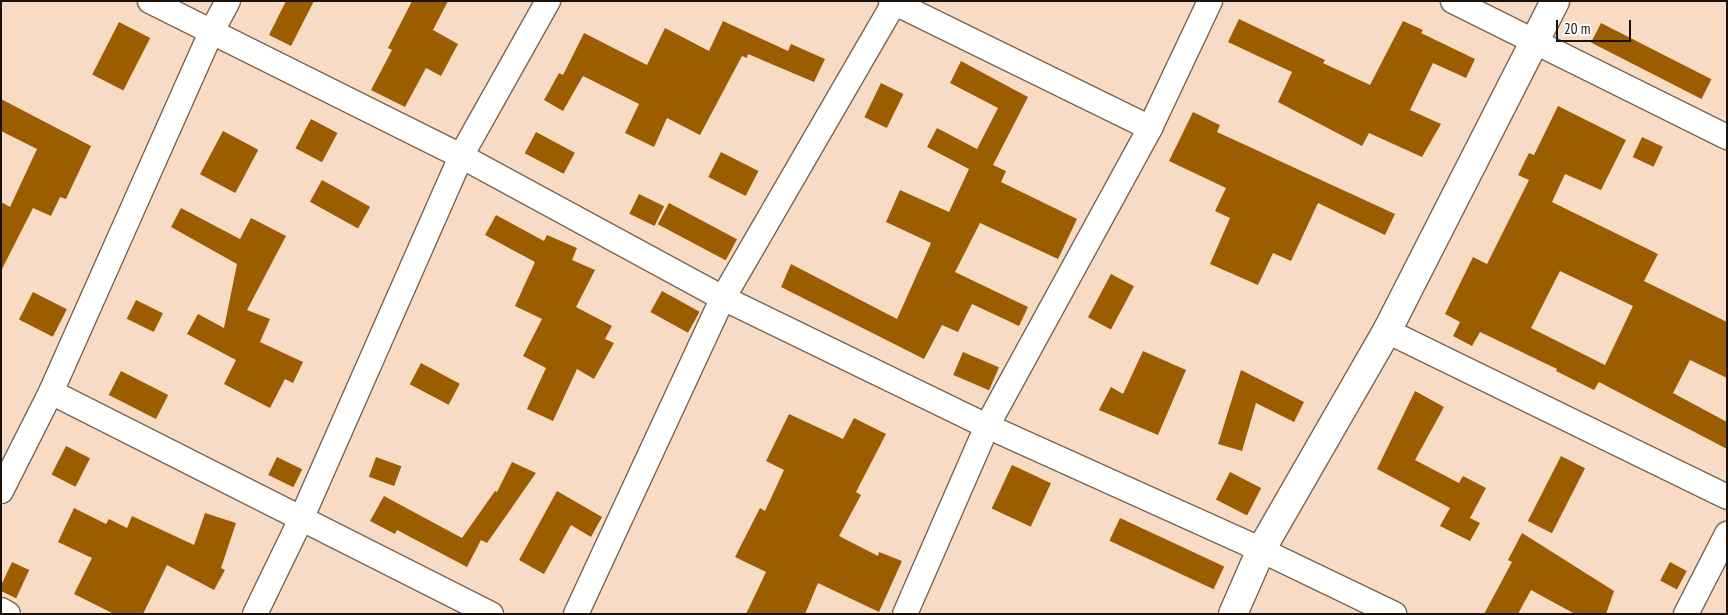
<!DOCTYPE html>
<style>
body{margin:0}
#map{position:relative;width:1728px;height:615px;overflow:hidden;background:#f7dbc5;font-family:"PT Sans Narrow",sans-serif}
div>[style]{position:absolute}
.building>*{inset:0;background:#9c5c00;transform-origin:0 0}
.roads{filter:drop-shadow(1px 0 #7c6450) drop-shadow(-1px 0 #7c6450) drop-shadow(0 1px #7c6450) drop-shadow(0 -1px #7c6450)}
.street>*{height:24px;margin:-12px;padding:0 12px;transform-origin:12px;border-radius:12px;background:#fff}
.secondary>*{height:28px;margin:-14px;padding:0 14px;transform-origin:14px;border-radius:14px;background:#fff}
span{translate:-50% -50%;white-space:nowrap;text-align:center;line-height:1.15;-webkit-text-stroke:4px #fff;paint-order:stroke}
.frame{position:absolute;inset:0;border:2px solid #1b1109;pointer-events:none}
.scale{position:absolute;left:1556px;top:20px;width:75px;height:22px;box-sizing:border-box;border:2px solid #1b1109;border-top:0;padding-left:6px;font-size:15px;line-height:18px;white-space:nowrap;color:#1b1109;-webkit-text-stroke:4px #fff;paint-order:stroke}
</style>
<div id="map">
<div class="building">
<i style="clip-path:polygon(286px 1px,314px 1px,291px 46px,269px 35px)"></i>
<i style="clip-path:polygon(412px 1px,448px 1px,433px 30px,458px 44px,441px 76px,426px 68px,405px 107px,371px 90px,392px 50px,388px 48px)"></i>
<i style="clip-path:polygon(1239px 19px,1325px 60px,1323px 63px,1370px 85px,1403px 21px,1423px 30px,1421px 33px,1475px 59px,1466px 78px,1433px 63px,1410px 110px,1441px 124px,1422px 157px,1369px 133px,1362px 146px,1278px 102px,1292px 72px,1228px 42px)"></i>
<i style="clip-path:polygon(723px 21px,788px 51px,791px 44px,825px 59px,814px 82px,748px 54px,747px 58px,742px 56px,700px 135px,667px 118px,654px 147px,625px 133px,639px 104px,583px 76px,563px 111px,544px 100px,559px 73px,563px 75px,584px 33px,647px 65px,665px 28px,709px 51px)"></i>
<i style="left:119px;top:22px;width:35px;height:59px;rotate:27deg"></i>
<i style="left:1601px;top:23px;width:124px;height:22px;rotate:27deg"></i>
<i style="clip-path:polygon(961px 61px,1028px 97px,993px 165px,1006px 171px,1001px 182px,1077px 219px,1058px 259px,980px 223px,955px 272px,1028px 307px,1019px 326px,972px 304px,958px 332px,942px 325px,924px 359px,781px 287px,791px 264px,897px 319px,931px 243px,886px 222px,900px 190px,949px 212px,969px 169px,927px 147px,937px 128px,977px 149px,998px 108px,950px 83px)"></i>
<i style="left:881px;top:83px;width:25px;height:38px;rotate:26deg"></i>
<i style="clip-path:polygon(1px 99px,91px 146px,66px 199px,60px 197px,51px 216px,33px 208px,1px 271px,1px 202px,10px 207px,37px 149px,1px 131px)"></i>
<i style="clip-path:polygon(evenodd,1558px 106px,1626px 140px,1601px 190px,1565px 174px,1552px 202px,1658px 254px,1644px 281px,1727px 322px,1727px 378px,1690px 360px,1673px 393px,1727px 422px,1727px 449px,1599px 382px,1594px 390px,1556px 371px,1557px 369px,1480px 332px,1472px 346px,1453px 336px,1460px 322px,1445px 314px,1473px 257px,1487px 264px,1529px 180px,1518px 175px,1529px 153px,1534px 155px,1558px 106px,1560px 271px,1633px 306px,1605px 365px,1531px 328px,1560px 271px)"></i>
<i style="clip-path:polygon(1193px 112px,1220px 125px,1217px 132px,1395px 214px,1385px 235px,1318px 203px,1291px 261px,1273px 253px,1258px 285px,1210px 264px,1230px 218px,1215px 211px,1226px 188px,1169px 161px)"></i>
<i style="left:311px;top:119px;width:30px;height:33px;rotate:28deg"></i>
<i style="left:223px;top:131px;width:40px;height:49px;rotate:28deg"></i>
<i style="left:536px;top:132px;width:44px;height:24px;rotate:28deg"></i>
<i style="left:1642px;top:137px;width:23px;height:22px;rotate:25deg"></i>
<i style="left:721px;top:152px;width:42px;height:28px;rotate:27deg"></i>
<i style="left:322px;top:180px;width:55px;height:25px;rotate:29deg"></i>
<i style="left:639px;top:194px;width:28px;height:22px;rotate:26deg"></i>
<i style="left:669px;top:203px;width:77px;height:24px;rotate:28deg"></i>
<i style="clip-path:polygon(181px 208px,240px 239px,251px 218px,286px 236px,247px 310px,270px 319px,260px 342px,303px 362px,293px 383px,285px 379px,270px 408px,224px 384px,236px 360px,187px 334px,198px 314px,224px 328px,237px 264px,171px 227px)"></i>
<i style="clip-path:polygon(496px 215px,544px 241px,547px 235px,577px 248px,572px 260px,595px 270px,576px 307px,612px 326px,605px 339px,614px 343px,594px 379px,577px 369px,553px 421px,527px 409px,546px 368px,523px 356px,542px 319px,515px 306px,535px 262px,485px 235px)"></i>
<i style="left:1111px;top:274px;width:26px;height:49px;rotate:28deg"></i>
<i style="left:662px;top:291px;width:43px;height:24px;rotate:29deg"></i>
<i style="left:33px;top:292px;width:38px;height:31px;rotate:27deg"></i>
<i style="left:136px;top:300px;width:30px;height:21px;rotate:26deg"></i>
<i style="clip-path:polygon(1143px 351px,1186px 370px,1158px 435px,1099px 410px,1111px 387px,1123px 394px)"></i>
<i style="left:963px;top:352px;width:39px;height:25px;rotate:23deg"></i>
<i style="left:421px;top:363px;width:44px;height:24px;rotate:28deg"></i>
<i style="clip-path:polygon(1241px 370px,1304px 402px,1294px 422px,1256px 403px,1242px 451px,1218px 444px)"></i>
<i style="left:121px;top:371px;width:53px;height:27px;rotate:27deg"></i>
<i style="clip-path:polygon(1415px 391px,1444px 407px,1415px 460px,1459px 483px,1463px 476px,1486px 488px,1470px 518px,1480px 523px,1470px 541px,1440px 526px,1450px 508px,1377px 469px)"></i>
<i style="clip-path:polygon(789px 414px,843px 439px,854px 418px,886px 434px,856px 492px,861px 495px,839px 536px,878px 556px,879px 552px,902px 561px,879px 612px,818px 583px,805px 614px,746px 614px,766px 572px,735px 557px,760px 508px,765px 511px,784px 470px,766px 461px)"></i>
<i style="left:66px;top:446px;width:27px;height:32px;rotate:27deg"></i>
<i style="left:1561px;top:456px;width:27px;height:73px;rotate:27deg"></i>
<i style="left:277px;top:457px;width:28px;height:20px;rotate:26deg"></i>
<i style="left:376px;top:457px;width:27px;height:21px;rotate:20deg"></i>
<i style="clip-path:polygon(512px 462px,536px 473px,487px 543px,481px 540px,467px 567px,397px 530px,395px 534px,370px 521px,384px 496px,462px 538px,495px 491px,497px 492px)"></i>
<i style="left:1012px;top:465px;width:43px;height:48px;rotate:25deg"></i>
<i style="left:1230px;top:472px;width:35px;height:31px;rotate:27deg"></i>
<i style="clip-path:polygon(557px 491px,602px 517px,591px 537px,571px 525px,544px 574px,519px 560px)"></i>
<i style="clip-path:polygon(74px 508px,106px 524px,109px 519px,127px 528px,132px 516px,194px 545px,205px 513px,236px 523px,221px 568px,225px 570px,214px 590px,167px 565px,143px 614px,114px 614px,74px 594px,92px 558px,58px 542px)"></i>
<i style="left:1120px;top:518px;width:115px;height:25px;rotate:25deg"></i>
<i style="clip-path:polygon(1522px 533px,1614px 591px,1606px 614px,1575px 614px,1531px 590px,1518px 614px,1484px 614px,1512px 562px,1508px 560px)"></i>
<i style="left:12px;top:562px;width:19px;height:31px;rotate:25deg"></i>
<i style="left:1670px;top:562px;width:19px;height:21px;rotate:28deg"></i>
</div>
<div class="roads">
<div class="street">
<i style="left:150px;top:1px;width:347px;rotate:26.5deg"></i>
<i style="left:461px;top:156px;width:298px;rotate:28.5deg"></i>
<i style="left:723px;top:298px;width:293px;rotate:25.9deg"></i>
<i style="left:987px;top:426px;width:301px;rotate:24.3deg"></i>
<i style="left:1261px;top:550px;width:148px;rotate:25.7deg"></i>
<i style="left:891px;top:1px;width:288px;rotate:26.1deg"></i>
<i style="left:1453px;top:1px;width:306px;rotate:26.4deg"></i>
<i style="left:1387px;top:331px;width:378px;rotate:26deg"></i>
<i style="left:51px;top:392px;width:493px;rotate:26.8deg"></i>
<i style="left:1px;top:491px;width:111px;rotate:-63.2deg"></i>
<i style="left:51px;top:392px;width:395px;rotate:-66deg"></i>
<i style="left:212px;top:31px;width:34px;rotate:-62deg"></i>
<i style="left:1px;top:610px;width:8px;rotate:30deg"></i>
<i style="left:255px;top:614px;width:108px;rotate:-64.1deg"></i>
<i style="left:302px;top:517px;width:394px;rotate:-66.2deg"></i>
<i style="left:461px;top:156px;width:178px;rotate:-60.7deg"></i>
<i style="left:576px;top:614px;width:349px;rotate:-65.1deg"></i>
<i style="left:723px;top:298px;width:341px;rotate:-59.9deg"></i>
<i style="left:905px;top:614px;width:205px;rotate:-66.4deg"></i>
<i style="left:987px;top:426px;width:340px;rotate:-61.3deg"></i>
<i style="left:1150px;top:128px;width:140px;rotate:-64.7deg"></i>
<i style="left:1686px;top:614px;width:90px;rotate:-62.9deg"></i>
</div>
<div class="secondary">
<i style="left:1233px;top:614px;width:70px;rotate:-66.4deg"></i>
<i style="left:1261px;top:550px;width:253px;rotate:-60.1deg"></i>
<i style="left:1387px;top:331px;width:370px;rotate:-63deg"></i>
</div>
</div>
<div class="frame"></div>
<div class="scale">20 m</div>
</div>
